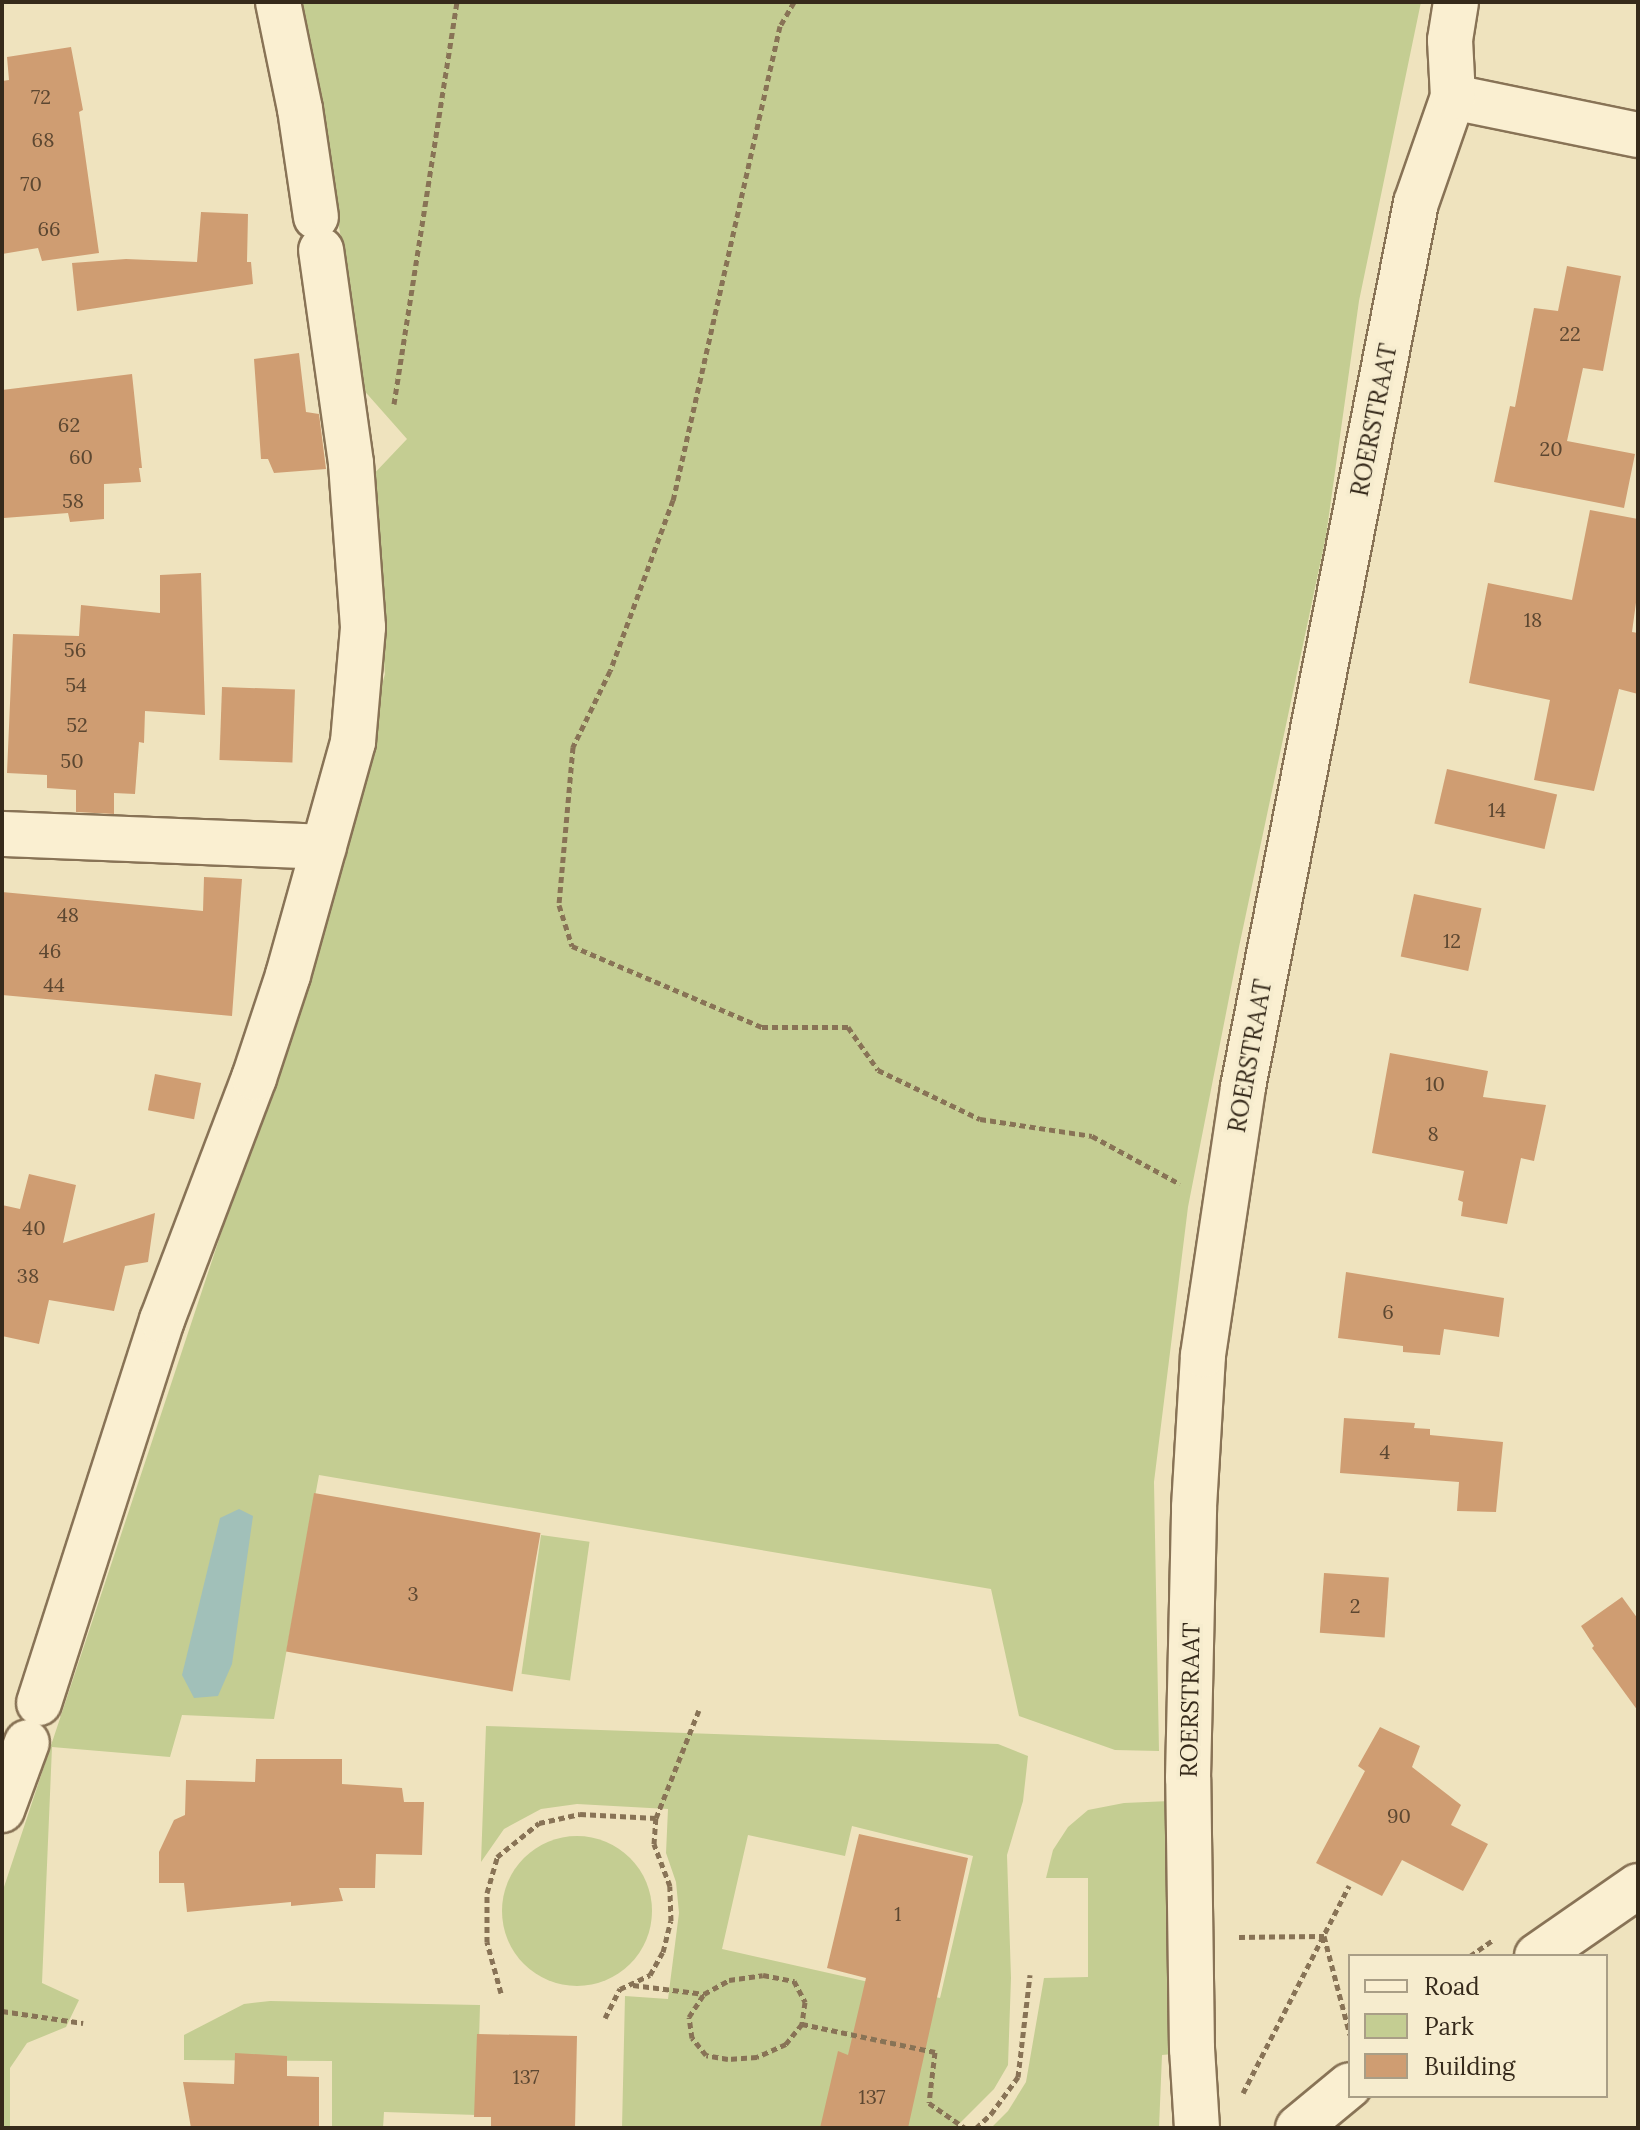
<!DOCTYPE html>
<style>
body{margin:0}
#map{position:relative;width:1640px;height:2130px;overflow:hidden;background:#efe3be;font-family:Lora,serif}
div>[style]{position:absolute}
.green>*{inset:0;background:#c4cd92;transform-origin:0 0}
.round{border-radius:50%}
.water>*{inset:0;background:#a1c0b9}
.building>*{inset:0;background:#cf9d72;transform-origin:0 0}
.path>*{height:5px;margin-top:-2.5px;transform-origin:0;background:repeating-linear-gradient(90deg,#887356 0 6px,transparent 0 10px)}
.roads{filter:drop-shadow(2px 0 #887356) drop-shadow(-2px 0 #887356) drop-shadow(0 2px #887356) drop-shadow(0 -2px #887356)}
.minor>*{height:44px;margin:-22px;padding:0 22px;transform-origin:22px;border-radius:22px;background:#faefd1}
span{translate:-50% -50%;white-space:nowrap;text-align:center;line-height:1.15;-webkit-text-stroke:7px #f6ecce;paint-order:stroke}
.number-label{font-size:20px;color:#5c4731}
.number-label span{-webkit-text-stroke-width:0}
.street-label{font-size:24px;color:#362a1b}
.frame{position:absolute;inset:0;border:4px solid #362a1b;pointer-events:none}
.legend{position:absolute;left:1348px;top:1954px;width:260px;height:144px;box-sizing:border-box;background:#f6ecce;border:2px solid #a99e86;margin:0;padding:10px 14px;list-style:none;font-size:24px;color:#362a1b}
.legend li{display:flex;align-items:center;gap:16px;height:40px}
.legend b{width:40px;border:2px solid #a99e86}
</style>
<div id="map">
<div class="green">
<i style="clip-path:polygon(299px 2px,1421px 2px,1359px 301px,1326px 536px,1239px 947px,1188px 1207px,1154px 1482px,1159px 1751px,1115px 1750px,1019px 1716px,991px 1589px,319px 1475px,274px 1719px,182px 1715px,170px 1757px,52px 1747px,42px 1983px,79px 2000px,66px 2027px,27px 2043px,10px 2068px,10px 2128px,2px 2128px,2px 1893px,275px 1071px,385px 674px,369px 479px,407px 439px,353px 378px,342px 244px)"></i>
<i style="left:541px;top:1535px;width:49px;height:140px;rotate:8deg"></i>
<i style="clip-path:polygon(evenodd,486px 1726px,998px 1744px,1028px 1756px,1023px 1801px,1007px 1855px,1011px 1978px,1008px 2065px,994px 2089px,955px 2128px,622px 2128px,625px 1996px,668px 1999px,679px 1913px,676px 1882px,666px 1853px,668px 1809px,577px 1804px,541px 1809px,504px 1829px,481px 1862px,486px 1726px,852px 1826px,973px 1856px,940px 1998px,722px 1949px,748px 1835px,845px 1856px,852px 1826px)"></i>
<i style="clip-path:polygon(1170px 1801px,1173px 2054px,1162px 2055px,1159px 2128px,991px 2128px,1008px 2111px,1026px 2082px,1044px 1978px,1088px 1977px,1088px 1878px,1046px 1878px,1053px 1850px,1068px 1827px,1088px 1810px,1124px 1803px)"></i>
<i class="round" style="left:502px;top:1836px;width:150px;height:150px"></i>
<i style="clip-path:polygon(270px 2001px,480px 2005px,477px 2115px,384px 2112px,383px 2128px,332px 2128px,332px 2061px,184px 2060px,184px 2035px,244px 2004px)"></i>
</div>
<div class="water">
<i style="clip-path:polygon(239px 1509px,253px 1516px,232px 1664px,218px 1696px,194px 1698px,182px 1675px,220px 1518px)"></i>
</div>
<div class="building">
<i style="clip-path:polygon(71px 47px,83px 110px,79px 112px,99px 253px,42px 261px,38px 248px,2px 254px,2px 81px,9px 80px,7px 57px)"></i>
<i style="clip-path:polygon(201px 212px,248px 214px,247px 262px,251px 262px,253px 284px,77px 311px,72px 263px,126px 259px,197px 262px)"></i>
<i style="clip-path:polygon(1567px 266px,1621px 276px,1603px 371px,1583px 368px,1567px 441px,1635px 454px,1624px 508px,1494px 482px,1510px 406px,1515px 407px,1534px 308px,1558px 311px)"></i>
<i style="clip-path:polygon(299px 353px,306px 412px,319px 414px,326px 469px,274px 473px,268px 459px,261px 459px,254px 359px)"></i>
<i style="clip-path:polygon(132px 374px,142px 468px,139px 468px,141px 482px,104px 484px,104px 519px,70px 522px,68px 513px,4px 518px,2px 390px)"></i>
<i style="clip-path:polygon(1590px 510px,1638px 519px,1638px 588px,1632px 632px,1638px 633px,1638px 694px,1619px 689px,1594px 791px,1534px 780px,1550px 700px,1469px 683px,1488px 583px,1572px 600px)"></i>
<i style="clip-path:polygon(201px 573px,205px 715px,145px 711px,144px 743px,139px 742px,135px 794px,114px 793px,114px 814px,76px 812px,76px 790px,47px 788px,47px 775px,7px 773px,13px 634px,79px 636px,81px 605px,160px 613px,160px 575px)"></i>
<i style="left:222px;top:687px;width:73px;height:73px;rotate:2deg"></i>
<i style="left:1447px;top:769px;width:113px;height:56px;rotate:13deg"></i>
<i style="clip-path:polygon(204px 877px,242px 879px,232px 1016px,2px 995px,2px 892px,203px 911px)"></i>
<i style="left:1414px;top:894px;width:69px;height:64px;rotate:12deg"></i>
<i style="clip-path:polygon(1390px 1053px,1488px 1071px,1483px 1097px,1546px 1105px,1534px 1161px,1521px 1158px,1507px 1224px,1461px 1216px,1463px 1202px,1458px 1200px,1464px 1171px,1372px 1153px)"></i>
<i style="left:155px;top:1074px;width:47px;height:37px;rotate:11deg"></i>
<i style="clip-path:polygon(29px 1174px,76px 1185px,63px 1243px,155px 1213px,148px 1262px,125px 1266px,114px 1311px,49px 1300px,39px 1344px,2px 1336px,2px 1205px,20px 1209px)"></i>
<i style="clip-path:polygon(1346px 1272px,1504px 1298px,1499px 1337px,1444px 1329px,1440px 1355px,1403px 1352px,1403px 1346px,1338px 1338px)"></i>
<i style="clip-path:polygon(1344px 1418px,1415px 1423px,1414px 1428px,1430px 1429px,1430px 1435px,1503px 1442px,1496px 1512px,1457px 1511px,1459px 1482px,1340px 1473px)"></i>
<i style="left:314px;top:1493px;width:230px;height:161px;rotate:10deg"></i>
<i style="left:1324px;top:1573px;width:65px;height:60px;rotate:4deg"></i>
<i style="clip-path:polygon(1622px 1597px,1638px 1619px,1638px 1711px,1592px 1648px,1594px 1646px,1581px 1626px)"></i>
<i style="clip-path:polygon(1380px 1727px,1420px 1746px,1412px 1767px,1461px 1805px,1451px 1825px,1488px 1844px,1463px 1891px,1402px 1860px,1382px 1896px,1316px 1863px,1365px 1771px,1358px 1766px)"></i>
<i style="clip-path:polygon(256px 1759px,342px 1759px,342px 1784px,402px 1788px,404px 1802px,424px 1802px,422px 1855px,376px 1854px,375px 1888px,339px 1888px,343px 1901px,291px 1906px,291px 1902px,187px 1912px,184px 1883px,159px 1883px,159px 1852px,174px 1820px,185px 1815px,186px 1780px,255px 1782px)"></i>
<i style="clip-path:polygon(859px 1834px,968px 1858px,908px 2128px,820px 2128px,838px 2051px,848px 2055px,866px 1978px,827px 1968px)"></i>
<i style="clip-path:polygon(477px 2034px,577px 2036px,575px 2128px,491px 2128px,491px 2117px,474px 2117px)"></i>
<i style="clip-path:polygon(235px 2053px,287px 2056px,287px 2076px,319px 2077px,319px 2128px,191px 2128px,183px 2082px,234px 2084px)"></i>
</div>
<div class="path">
<i style="left:794px;top:2px;width:28px;rotate:120deg"></i>
<i style="left:780px;top:26px;width:486px;rotate:102.7deg"></i>
<i style="left:673px;top:500px;width:182px;rotate:110.2deg"></i>
<i style="left:610px;top:671px;width:85px;rotate:116deg"></i>
<i style="left:573px;top:747px;width:159px;rotate:95.1deg"></i>
<i style="left:559px;top:905px;width:43px;rotate:72.4deg"></i>
<i style="left:572px;top:946px;width:207px;rotate:23.1deg"></i>
<i style="left:762px;top:1027px;width:86px"></i>
<i style="left:848px;top:1027px;width:52px;rotate:55.1deg"></i>
<i style="left:878px;top:1070px;width:113px;rotate:25.7deg"></i>
<i style="left:980px;top:1119px;width:113px;rotate:8.6deg"></i>
<i style="left:1092px;top:1136px;width:100px;rotate:28.6deg"></i>
<i style="left:394px;top:404px;width:407px;rotate:-81.1deg"></i>
<i style="left:1239px;top:1937px;width:85px;rotate:-0.7deg"></i>
<i style="left:1324px;top:1936px;width:102px;rotate:75.3deg"></i>
<i style="left:1470px;top:1956px;width:28px;rotate:-35deg"></i>
<i style="left:763px;top:1975px;width:32px;rotate:11deg"></i>
<i style="left:794px;top:1981px;width:24px;rotate:62deg"></i>
<i style="left:805px;top:2002px;width:22px;rotate:98deg"></i>
<i style="left:802px;top:2024px;width:26px;rotate:129deg"></i>
<i style="left:786px;top:2044px;width:32px;rotate:156deg"></i>
<i style="left:757px;top:2057px;width:29px;rotate:176deg"></i>
<i style="left:728px;top:2059px;width:22px;rotate:-170deg"></i>
<i style="left:706px;top:2055px;width:22px;rotate:-129deg"></i>
<i style="left:692px;top:2038px;width:21px;rotate:-98deg"></i>
<i style="left:689px;top:2017px;width:27px;rotate:-57deg"></i>
<i style="left:704px;top:1994px;width:29px;rotate:-29deg"></i>
<i style="left:729px;top:1980px;width:34px;rotate:-8deg"></i>
<i style="left:633px;top:1985px;width:72px;rotate:7.2deg"></i>
<i style="left:501px;top:1993px;width:53px;rotate:-105.4deg"></i>
<i style="left:487px;top:1942px;width:49px;rotate:-90deg"></i>
<i style="left:487px;top:1893px;width:37px;rotate:-74deg"></i>
<i style="left:497px;top:1857px;width:54px;rotate:-39deg"></i>
<i style="left:539px;top:1823px;width:42px;rotate:-12.4deg"></i>
<i style="left:580px;top:1814px;width:76px;rotate:3deg"></i>
<i style="left:2px;top:2011px;width:82px;rotate:8.4deg"></i>
<i style="left:605px;top:2018px;width:33px;rotate:-63deg"></i>
<i style="left:620px;top:1989px;width:33px;rotate:-25deg"></i>
<i style="left:650px;top:1975px;width:26px;rotate:-61deg"></i>
<i style="left:663px;top:1952px;width:32px;rotate:-76deg"></i>
<i style="left:671px;top:1921px;width:35px;rotate:-92deg"></i>
<i style="left:670px;top:1886px;width:45px;rotate:-110.9deg"></i>
<i style="left:654px;top:1844px;width:26px;rotate:-86deg"></i>
<i style="left:656px;top:1818px;width:116px;rotate:-68.3deg"></i>
<i style="left:802px;top:2024px;width:136px;rotate:11.9deg"></i>
<i style="left:935px;top:2052px;width:51px;rotate:96.7deg"></i>
<i style="left:929px;top:2103px;width:44px;rotate:34.8deg"></i>
<i style="left:1243px;top:2093px;width:233px;rotate:-62.9deg"></i>
<i style="left:976px;top:2128px;width:21px;rotate:-43deg"></i>
<i style="left:991px;top:2114px;width:46px;rotate:-53.9deg"></i>
<i style="left:1018px;top:2077px;width:103px;rotate:-83.3deg"></i>
</div>
<div class="roads">
<div class="minor">
<i style="left:278px;top:2px;width:109px;rotate:78.4deg"></i>
<i style="left:300px;top:109px;width:109px;rotate:81.6deg"></i>
<i style="left:1453px;top:97px;width:189px;rotate:11.6deg"></i>
<i style="left:2px;top:834px;width:322px;rotate:2.3deg"></i>
<i style="left:39px;top:1703px;width:402px;rotate:-72.2deg"></i>
<i style="left:162px;top:1320px;width:259px;rotate:-69.2deg"></i>
<i style="left:254px;top:1078px;width:108px;rotate:-71.7deg"></i>
<i style="left:288px;top:975px;width:242px;rotate:-74.4deg"></i>
<i style="left:353px;top:742px;width:115px;rotate:-85deg"></i>
<i style="left:363px;top:627px;width:164px;rotate:-94.2deg"></i>
<i style="left:351px;top:463px;width:215px;rotate:-98deg"></i>
<i style="left:2px;top:1810px;width:72px;rotate:-69.8deg"></i>
<i style="left:1537px;top:1956px;width:123px;rotate:-34.7deg"></i>
<i style="left:1197px;top:2128px;width:79px;rotate:-93.6deg"></i>
<i style="left:1192px;top:2049px;width:271px;rotate:-90.8deg"></i>
<i style="left:1188px;top:1778px;width:271px;rotate:-88.7deg"></i>
<i style="left:1194px;top:1507px;width:152px;rotate:-86.6deg"></i>
<i style="left:1203px;top:1355px;width:271px;rotate:-81.5deg"></i>
<i style="left:1243px;top:1087px;width:901px;rotate:-78.93deg"></i>
<i style="left:1416px;top:203px;width:112px;rotate:-70.8deg"></i>
<i style="left:1453px;top:97px;width:57px;rotate:-93deg"></i>
<i style="left:1450px;top:40px;width:38px;rotate:-81deg"></i>
<i style="left:1298px;top:2128px;width:67px;rotate:-39.6deg"></i>
</div>
</div>
<div class="number-label">
<span style="left:41px;top:96px">72</span>
<span style="left:43px;top:139px">68</span>
<span style="left:31px;top:183px">70</span>
<span style="left:49px;top:228px">66</span>
<span style="left:1570px;top:333px">22</span>
<span style="left:69px;top:424px">62</span>
<span style="left:1551px;top:448px">20</span>
<span style="left:81px;top:456px">60</span>
<span style="left:73px;top:500px">58</span>
<span style="left:1533px;top:619px">18</span>
<span style="left:75px;top:649px">56</span>
<span style="left:76px;top:684px">54</span>
<span style="left:77px;top:724px">52</span>
<span style="left:72px;top:760px">50</span>
<span style="left:1497px;top:809px">14</span>
<span style="left:68px;top:914px">48</span>
<span style="left:1452px;top:940px">12</span>
<span style="left:50px;top:950px">46</span>
<span style="left:54px;top:984px">44</span>
<span style="left:1435px;top:1083px">10</span>
<span style="left:1433px;top:1133px">8</span>
<span style="left:34px;top:1227px">40</span>
<span style="left:28px;top:1275px">38</span>
<span style="left:1388px;top:1311px">6</span>
<span style="left:1385px;top:1451px">4</span>
<span style="left:413px;top:1593px">3</span>
<span style="left:1355px;top:1605px">2</span>
<span style="left:1399px;top:1815px">90</span>
<span style="left:898px;top:1913px">1</span>
<span style="left:526px;top:2076px">137</span>
<span style="left:872px;top:2096px">137</span>
</div>
<div class="street-label">
<span style="left:1374px;top:420px;rotate:-79deg">ROERSTRAAT</span>
<span style="left:1250px;top:1056px;rotate:-80deg">ROERSTRAAT</span>
<span style="left:1190px;top:1700px;rotate:-89deg">ROERSTRAAT</span>
</div>
<div class="frame"></div>
<ul class="legend">
<li><b style="height:10px;background:#faefd1"></b>Road</li>
<li><b style="height:22px;background:#c4cd92"></b>Park</li>
<li><b style="height:22px;background:#cf9d72"></b>Building</li>
</ul>
</div>
